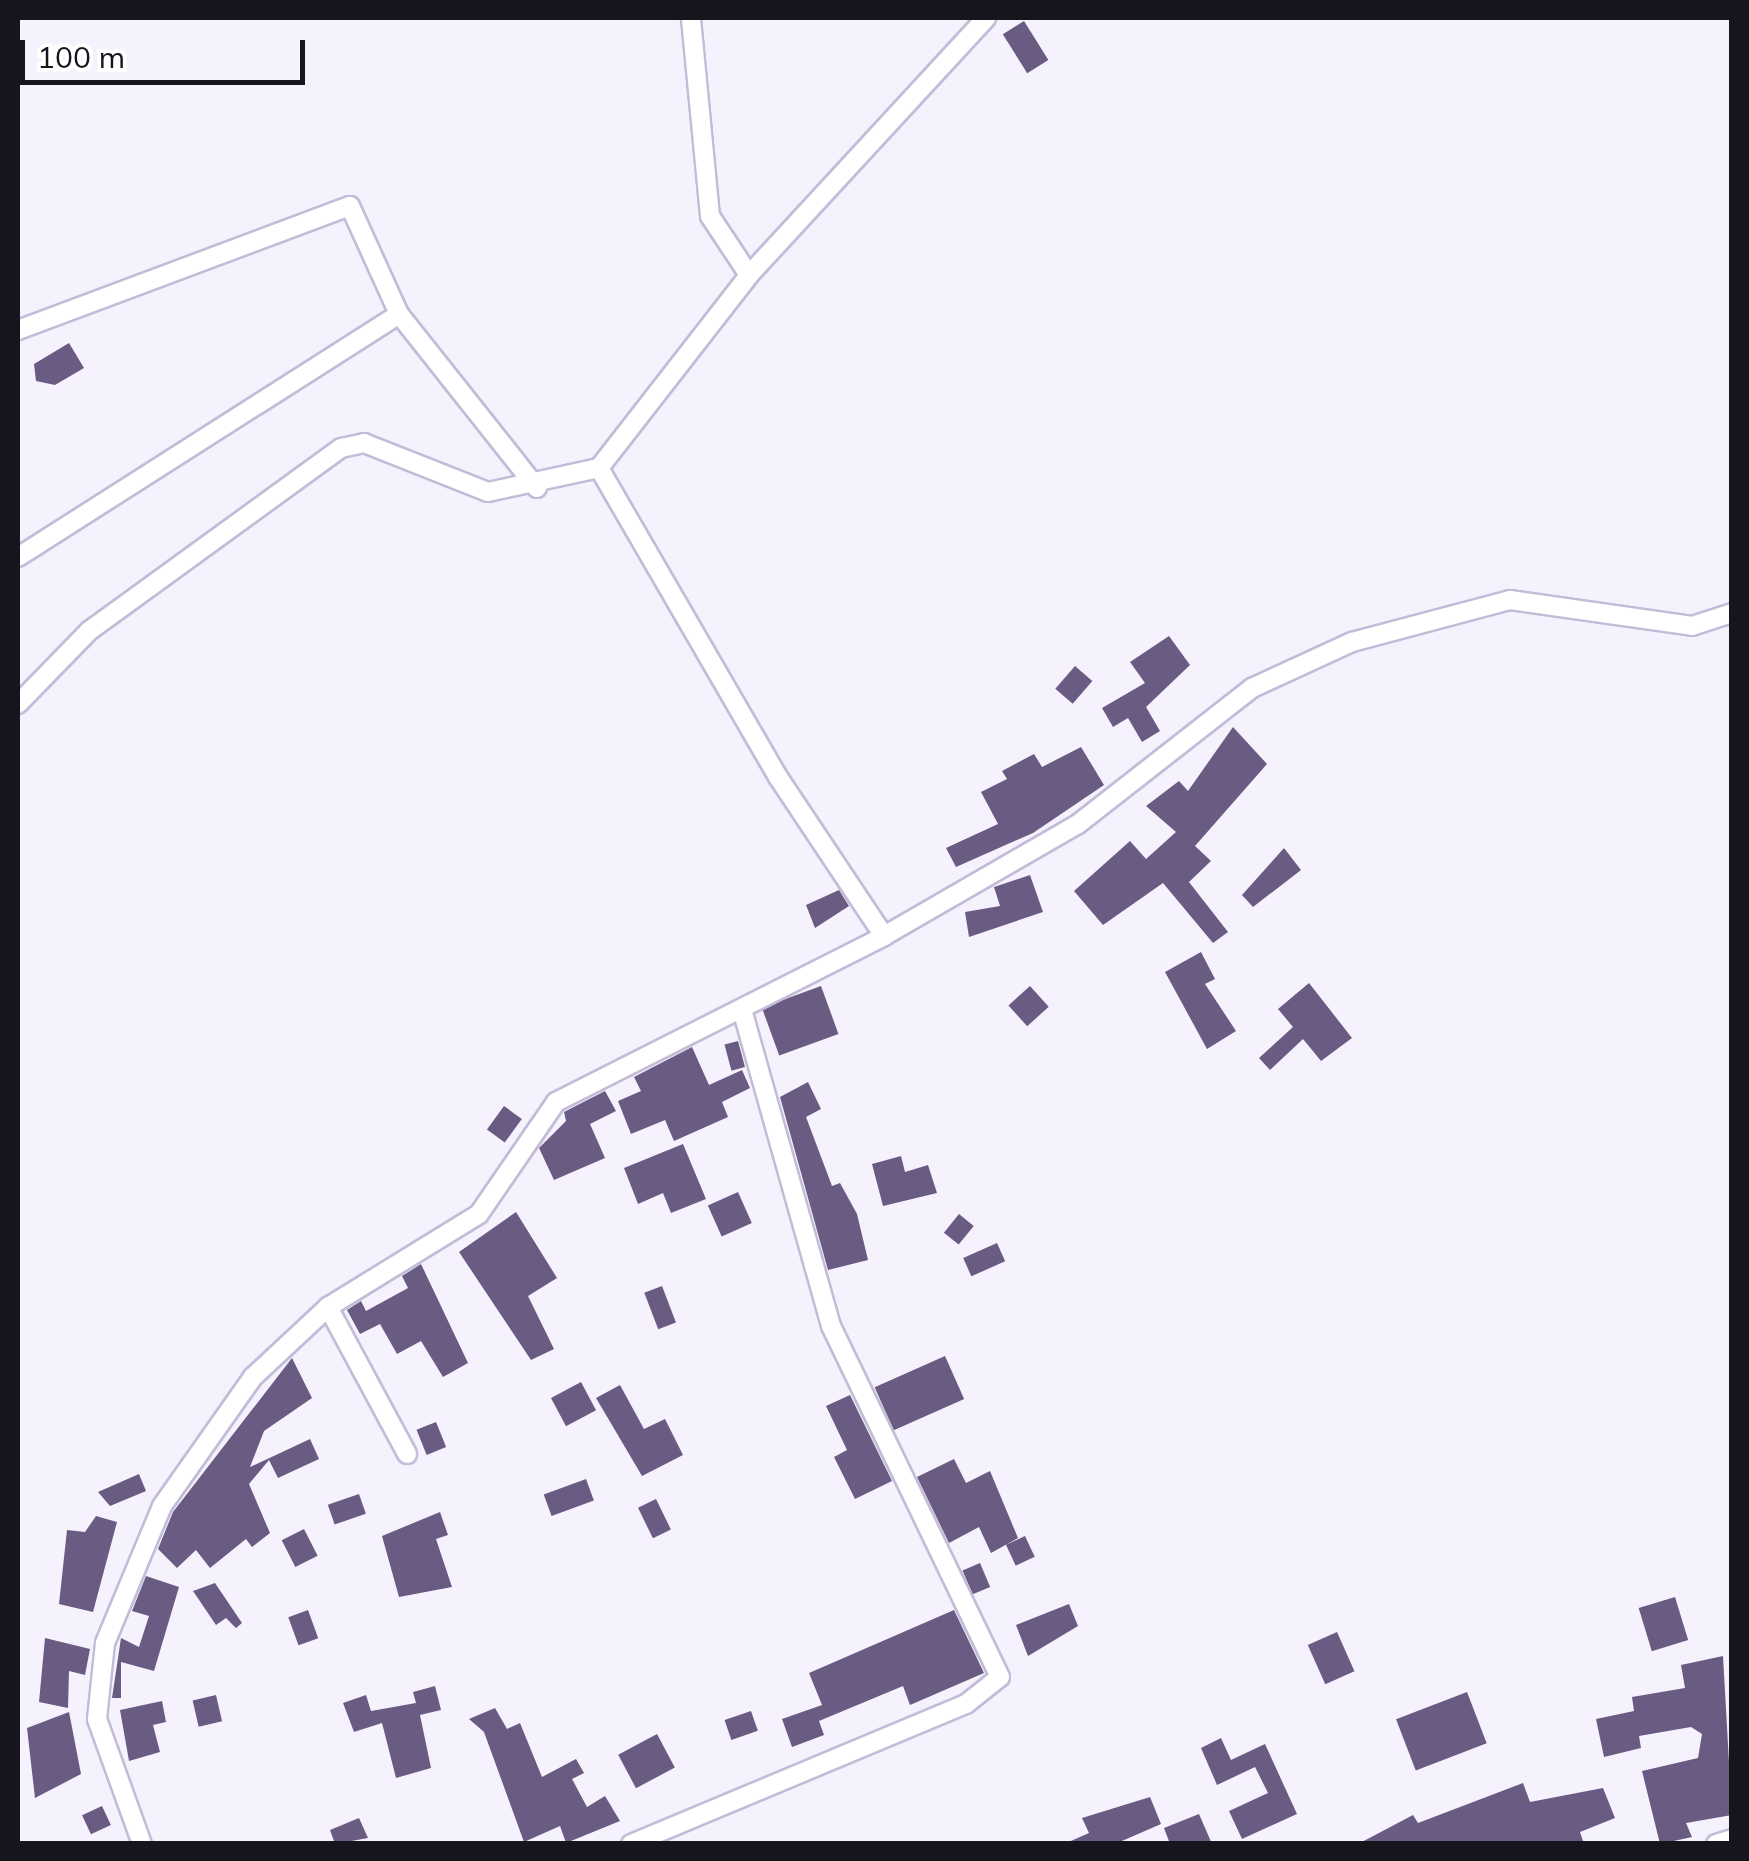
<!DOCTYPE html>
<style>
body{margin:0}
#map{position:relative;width:1749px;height:1861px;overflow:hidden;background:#f5f2fe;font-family:Mulish,sans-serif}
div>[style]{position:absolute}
.building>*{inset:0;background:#6a5b82;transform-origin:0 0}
.roads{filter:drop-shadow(2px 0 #c2bcd8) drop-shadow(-2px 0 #c2bcd8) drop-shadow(0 2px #c2bcd8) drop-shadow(0 -2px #c2bcd8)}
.street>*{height:18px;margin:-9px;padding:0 9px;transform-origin:9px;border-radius:9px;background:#fff}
span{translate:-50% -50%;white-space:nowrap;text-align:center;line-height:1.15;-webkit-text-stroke:10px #fff;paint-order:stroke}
.frame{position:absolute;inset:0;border:20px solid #16141d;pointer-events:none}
.scale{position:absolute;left:20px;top:40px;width:285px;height:45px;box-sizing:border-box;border:5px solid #16141d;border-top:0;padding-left:12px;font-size:30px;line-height:35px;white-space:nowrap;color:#16141d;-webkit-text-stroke:8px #fff;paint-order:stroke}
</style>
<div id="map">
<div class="building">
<i style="left:1024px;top:21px;width:46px;height:25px;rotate:58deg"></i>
<i style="clip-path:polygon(69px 343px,84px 368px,55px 385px,36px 381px,34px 364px)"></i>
<i style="clip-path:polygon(1169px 636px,1190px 665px,1146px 707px,1160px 731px,1142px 742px,1128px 718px,1113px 727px,1102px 708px,1145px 683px,1130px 662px)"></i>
<i style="left:1075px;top:666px;width:23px;height:30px;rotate:41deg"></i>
<i style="clip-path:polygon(1233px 727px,1267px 764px,1195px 846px,1211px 861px,1189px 882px,1228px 932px,1213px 943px,1163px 883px,1103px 925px,1074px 891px,1130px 841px,1146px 859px,1176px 832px,1146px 806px,1179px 781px,1188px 791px)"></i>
<i style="clip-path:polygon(1081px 747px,1104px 785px,1033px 833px,956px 867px,946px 848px,998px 824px,981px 792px,1007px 779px,1002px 771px,1034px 754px,1042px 767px)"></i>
<i style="clip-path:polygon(1284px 848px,1301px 870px,1253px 907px,1242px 895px)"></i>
<i style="clip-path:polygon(1030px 875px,1043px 912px,969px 937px,965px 912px,1000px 906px,994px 887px)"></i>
<i style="clip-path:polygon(839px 890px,849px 906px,815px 928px,806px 905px)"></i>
<i style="clip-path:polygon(1201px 952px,1215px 979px,1205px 984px,1236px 1031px,1207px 1049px,1165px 972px)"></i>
<i style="clip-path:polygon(1309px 983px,1352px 1038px,1321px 1061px,1303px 1039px,1270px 1070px,1259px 1058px,1293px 1027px,1278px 1009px)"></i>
<i style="left:821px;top:986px;width:51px;height:63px;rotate:70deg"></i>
<i style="left:1030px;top:986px;width:28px;height:29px;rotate:48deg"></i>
<i style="left:738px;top:1041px;width:27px;height:14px;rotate:75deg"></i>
<i style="clip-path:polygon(692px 1047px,709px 1085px,742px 1070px,750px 1088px,722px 1102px,728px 1117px,674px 1141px,665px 1120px,631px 1134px,618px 1101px,641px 1091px,634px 1077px)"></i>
<i style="clip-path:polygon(808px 1082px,821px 1109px,806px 1117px,832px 1186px,840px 1183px,857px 1214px,868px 1260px,828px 1270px,780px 1097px)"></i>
<i style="clip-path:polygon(605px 1091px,616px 1111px,590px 1124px,605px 1158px,554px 1180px,539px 1148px,566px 1121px,564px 1112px)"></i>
<i style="left:504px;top:1106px;width:22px;height:29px;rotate:36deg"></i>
<i style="clip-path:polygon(683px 1144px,706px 1199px,671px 1213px,663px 1193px,638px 1204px,624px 1168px)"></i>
<i style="clip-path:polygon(901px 1156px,905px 1172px,928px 1165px,937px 1193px,883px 1206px,872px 1164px)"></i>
<i style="left:738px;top:1192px;width:34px;height:33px;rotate:66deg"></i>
<i style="clip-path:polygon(516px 1212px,557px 1278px,528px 1296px,554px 1349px,531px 1360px,459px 1252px)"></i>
<i style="left:959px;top:1214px;width:19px;height:24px;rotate:39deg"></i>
<i style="left:997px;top:1243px;width:20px;height:37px;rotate:66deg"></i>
<i style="clip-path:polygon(421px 1264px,468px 1363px,443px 1377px,421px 1341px,397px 1354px,380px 1324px,360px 1334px,347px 1310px,361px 1301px,366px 1311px,408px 1288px,402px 1276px)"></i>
<i style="left:662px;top:1286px;width:39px;height:19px;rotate:69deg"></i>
<i style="left:945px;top:1356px;width:47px;height:77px;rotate:66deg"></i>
<i style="clip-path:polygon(292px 1358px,312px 1398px,264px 1431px,250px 1467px,310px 1439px,319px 1459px,278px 1478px,269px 1460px,249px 1484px,270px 1533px,252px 1547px,246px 1539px,210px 1568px,196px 1550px,177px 1568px,158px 1549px,173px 1512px)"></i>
<i style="left:581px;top:1382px;width:32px;height:34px;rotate:62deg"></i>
<i style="clip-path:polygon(620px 1385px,644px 1429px,665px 1419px,683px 1455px,642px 1476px,596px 1398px)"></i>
<i style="clip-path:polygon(850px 1395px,892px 1481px,855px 1499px,834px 1457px,847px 1450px,826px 1406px)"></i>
<i style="left:436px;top:1422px;width:27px;height:21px;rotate:68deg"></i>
<i style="clip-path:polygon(954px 1459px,966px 1483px,990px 1471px,1018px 1538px,991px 1553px,979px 1527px,949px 1543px,917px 1477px)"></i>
<i style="clip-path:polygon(139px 1474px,146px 1491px,110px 1506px,98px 1492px)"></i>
<i style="left:586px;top:1479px;width:23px;height:45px;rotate:70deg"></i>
<i style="left:359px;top:1494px;width:21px;height:33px;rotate:71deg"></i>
<i style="left:656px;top:1499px;width:34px;height:20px;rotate:64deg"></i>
<i style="clip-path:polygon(440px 1512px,448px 1535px,436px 1539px,452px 1587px,399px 1597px,382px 1536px)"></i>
<i style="clip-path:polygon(96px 1516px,117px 1522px,93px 1612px,59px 1604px,67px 1530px,85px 1532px)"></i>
<i style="left:304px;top:1529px;width:30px;height:25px;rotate:63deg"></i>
<i style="left:1025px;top:1536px;width:23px;height:21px;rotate:65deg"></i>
<i style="left:980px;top:1563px;width:26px;height:19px;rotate:67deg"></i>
<i style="clip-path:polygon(146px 1576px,179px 1587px,154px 1671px,121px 1662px,121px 1698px,112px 1698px,121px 1638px,139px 1647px,149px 1616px,132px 1611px)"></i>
<i style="clip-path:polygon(215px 1583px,242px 1623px,236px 1628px,226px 1618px,216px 1625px,193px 1591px)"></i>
<i style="left:1675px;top:1597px;width:45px;height:38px;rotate:73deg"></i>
<i style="clip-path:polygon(1069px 1604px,1078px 1626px,1028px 1656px,1016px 1625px)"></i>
<i style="left:308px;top:1610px;width:30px;height:21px;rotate:70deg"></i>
<i style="clip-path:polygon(954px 1610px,984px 1673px,910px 1705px,903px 1686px,819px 1721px,824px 1735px,792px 1747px,782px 1719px,822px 1705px,809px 1673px)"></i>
<i style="left:1337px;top:1632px;width:43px;height:32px;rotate:66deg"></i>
<i style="clip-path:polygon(45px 1638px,90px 1649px,85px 1675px,69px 1671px,68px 1708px,39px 1702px)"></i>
<i style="clip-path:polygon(1723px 1656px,1732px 1815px,1686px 1823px,1692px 1837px,1660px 1844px,1642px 1771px,1698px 1758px,1702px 1734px,1691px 1727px,1639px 1736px,1641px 1748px,1604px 1757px,1596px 1719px,1634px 1711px,1632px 1697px,1685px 1688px,1681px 1665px)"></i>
<i style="clip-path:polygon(435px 1686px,441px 1710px,420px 1715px,431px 1768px,396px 1778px,382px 1723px,354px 1732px,343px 1703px,366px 1695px,371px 1711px,416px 1703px,413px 1692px)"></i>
<i style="left:1467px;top:1692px;width:55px;height:76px;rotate:69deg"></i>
<i style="left:216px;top:1695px;width:27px;height:24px;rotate:77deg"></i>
<i style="clip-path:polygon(162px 1701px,166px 1722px,153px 1725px,160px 1752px,129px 1761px,120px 1710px)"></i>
<i style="clip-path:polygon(495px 1708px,507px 1729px,520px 1723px,542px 1777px,576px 1759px,584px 1773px,572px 1779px,587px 1807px,605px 1796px,620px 1821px,566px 1843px,560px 1826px,524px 1842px,484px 1732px,469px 1719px)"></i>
<i style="left:751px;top:1711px;width:21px;height:28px;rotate:71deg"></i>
<i style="clip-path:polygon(69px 1712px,81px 1774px,35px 1798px,27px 1728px)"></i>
<i style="left:657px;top:1734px;width:38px;height:44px;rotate:62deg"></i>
<i style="clip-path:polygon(1221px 1738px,1231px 1760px,1265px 1744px,1297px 1814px,1242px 1839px,1229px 1811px,1268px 1793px,1255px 1767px,1217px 1785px,1201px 1748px)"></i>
<i style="clip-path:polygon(1523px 1783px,1530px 1802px,1603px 1788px,1615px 1818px,1580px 1832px,1584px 1844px,1358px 1844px,1413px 1815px,1418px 1823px)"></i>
<i style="clip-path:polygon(1150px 1797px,1161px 1824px,1115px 1844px,1064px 1844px,1089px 1833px,1082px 1818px)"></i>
<i style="left:102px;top:1806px;width:21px;height:22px;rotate:65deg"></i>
<i style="clip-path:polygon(1199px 1814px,1212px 1844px,1170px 1844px,1164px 1828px)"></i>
<i style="clip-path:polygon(359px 1818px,368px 1838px,335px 1844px,330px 1830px)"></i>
</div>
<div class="roads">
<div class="street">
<i style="left:749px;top:275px;width:350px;rotate:-47.3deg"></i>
<i style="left:18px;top:330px;width:354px;rotate:-20.5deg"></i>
<i style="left:350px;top:206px;width:119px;rotate:65.6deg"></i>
<i style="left:399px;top:314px;width:222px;rotate:51.6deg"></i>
<i style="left:18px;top:557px;width:452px;rotate:-32.5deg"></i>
<i style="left:18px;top:704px;width:102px;rotate:-45.8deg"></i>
<i style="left:89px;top:631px;width:311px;rotate:-36deg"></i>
<i style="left:341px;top:448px;width:24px;rotate:-12deg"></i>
<i style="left:364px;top:443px;width:133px;rotate:21.6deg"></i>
<i style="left:488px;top:492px;width:114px;rotate:-12.2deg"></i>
<i style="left:599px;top:468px;width:244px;rotate:-52.1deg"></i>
<i style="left:749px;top:275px;width:71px;rotate:-123.5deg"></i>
<i style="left:710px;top:216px;width:199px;rotate:-95.5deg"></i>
<i style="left:884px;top:936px;width:224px;rotate:-30deg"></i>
<i style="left:1078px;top:824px;width:221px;rotate:-38deg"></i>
<i style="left:1252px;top:688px;width:110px;rotate:-24.7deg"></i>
<i style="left:1352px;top:642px;width:163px;rotate:-14.9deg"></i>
<i style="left:1510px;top:600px;width:184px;rotate:8.1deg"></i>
<i style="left:1692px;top:626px;width:42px;rotate:-18deg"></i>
<i style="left:328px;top:1307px;width:167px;rotate:61.7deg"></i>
<i style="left:142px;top:1844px;width:133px;rotate:-109.8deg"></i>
<i style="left:97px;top:1719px;width:76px;rotate:-84deg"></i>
<i style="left:105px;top:1643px;width:148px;rotate:-67.4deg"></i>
<i style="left:162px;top:1506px;width:158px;rotate:-54.8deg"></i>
<i style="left:253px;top:1377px;width:103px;rotate:-43deg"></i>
<i style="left:328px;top:1307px;width:177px;rotate:-31.6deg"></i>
<i style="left:479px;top:1214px;width:136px;rotate:-55.5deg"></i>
<i style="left:556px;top:1102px;width:368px;rotate:-26.8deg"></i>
<i style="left:884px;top:936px;width:191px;rotate:-123.7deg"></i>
<i style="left:778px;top:777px;width:357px;rotate:-120.1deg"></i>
<i style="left:631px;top:1844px;width:363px;rotate:-22.7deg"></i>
<i style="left:966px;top:1704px;width:43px;rotate:-38.5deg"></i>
<i style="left:1000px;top:1677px;width:390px;rotate:-115.7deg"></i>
<i style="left:831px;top:1326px;width:329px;rotate:-105.7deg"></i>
<i style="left:1716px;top:1844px;width:17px;rotate:-17deg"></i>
</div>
</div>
<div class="frame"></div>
<div class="scale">100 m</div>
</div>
